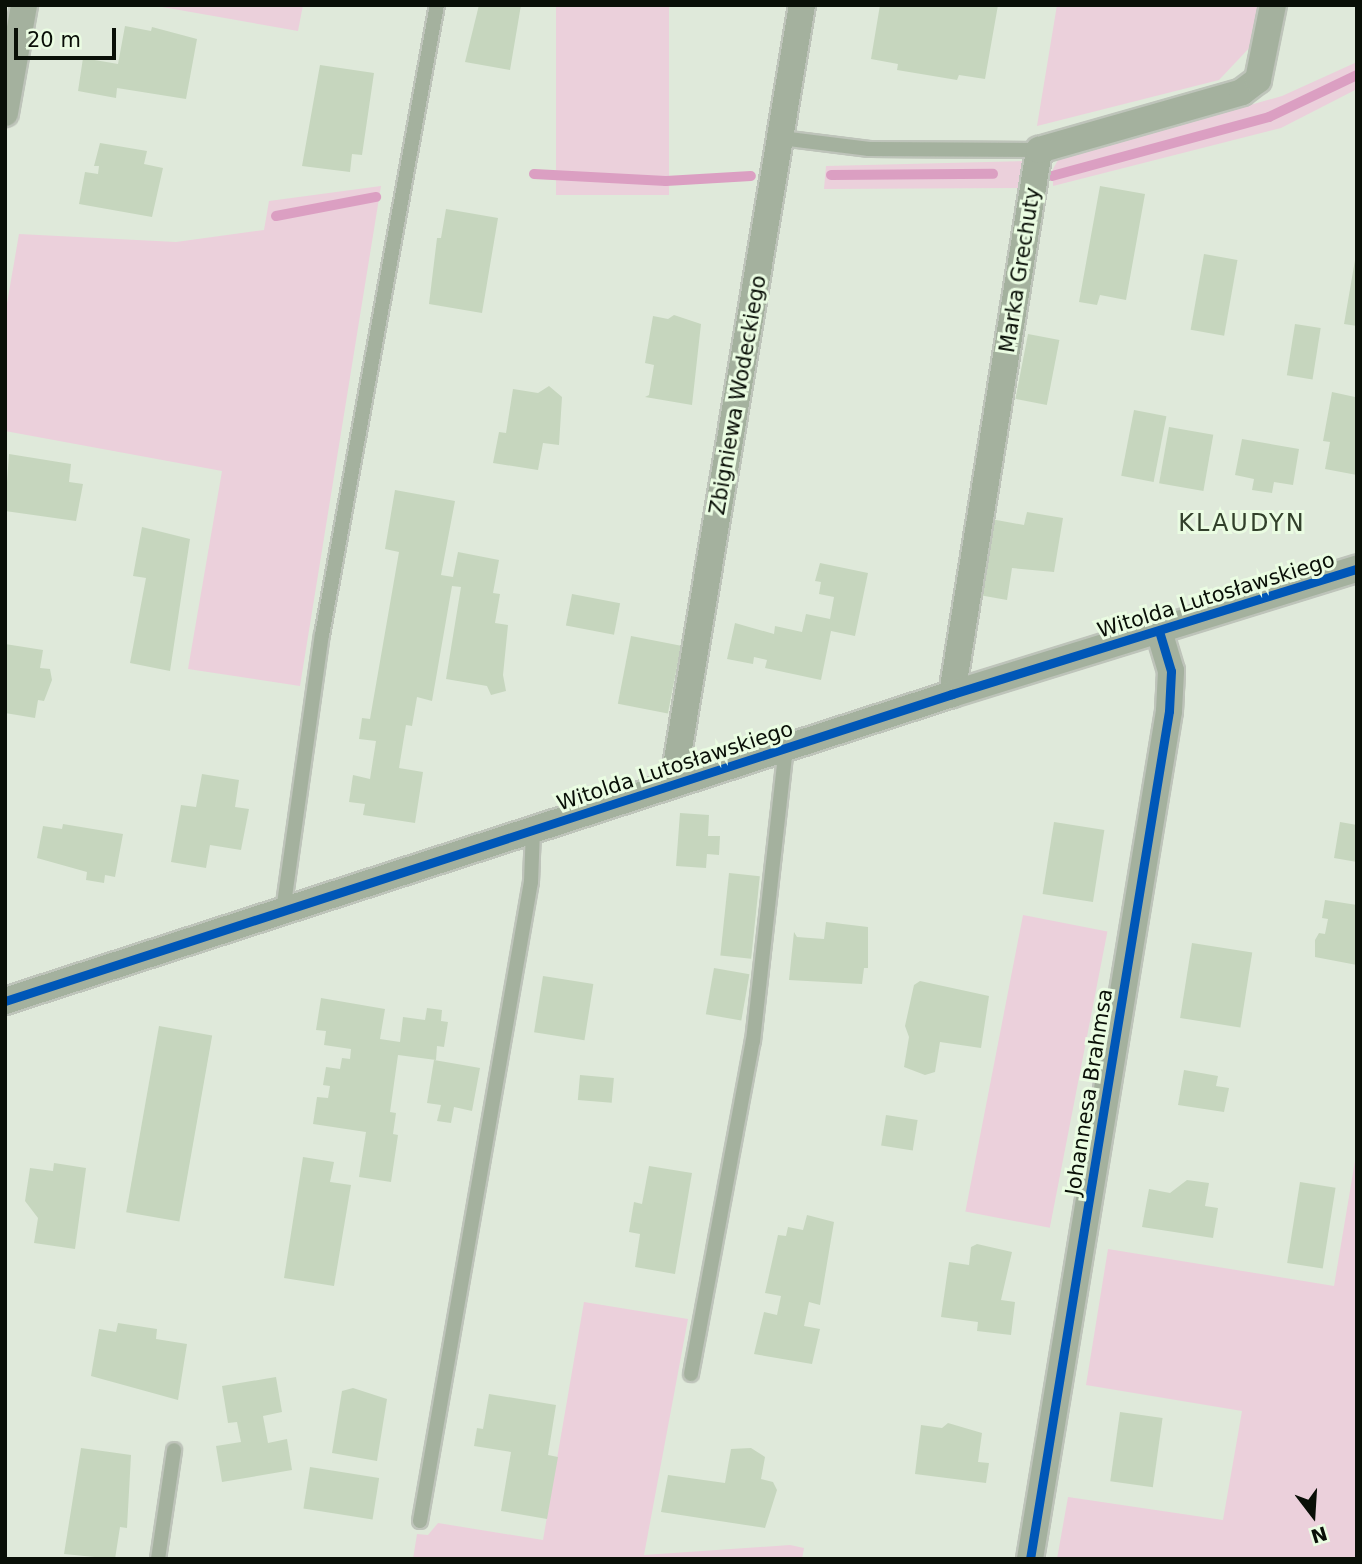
<!DOCTYPE html>
<meta charset="utf-8">
<style>
body{margin:0}
#map{position:relative;width:1362px;height:1564px;overflow:hidden;background:#dfe9da;font-family:"DejaVu Sans",sans-serif}
div>[style]{position:absolute}
.green>*{inset:0;background:#ebd0db;transform-origin:0 0}
.stream>*{height:10px;margin:-5px;padding:0 5px;transform-origin:5px;border-radius:5px;background:#db9fc2}
.building>*{inset:0;background:#c6d6be;transform-origin:0 0}
.roads{filter:drop-shadow(2px 0 #bec4ba) drop-shadow(-2px 0 #bec4ba) drop-shadow(0 2px #bec4ba) drop-shadow(0 -2px #bec4ba)}
.service>*{height:14px;margin:-7px;padding:0 7px;transform-origin:7px;border-radius:7px;background:#a4b19e}
.minor>*{height:26px;margin:-13px;padding:0 13px;transform-origin:13px;border-radius:13px;background:#a4b19e}
.cycleway>*{height:9px;margin:-4.5px;padding:0 4.5px;transform-origin:4.5px;border-radius:4.5px;background:#0057b8}
span{translate:-50% -50%;white-space:nowrap;text-align:center;line-height:1.15;-webkit-text-stroke:6px #eafce2;paint-order:stroke}
.street-label{font-size:21px;color:#090f07}
.quarter-label{font-size:24px;color:#32402b;letter-spacing:2px}
.frame{position:absolute;inset:0;border:7px solid #090f07;pointer-events:none}
.north{position:absolute;left:1278px;top:1480px;width:70px;height:70px;-webkit-text-stroke:5px #eafce2;paint-order:stroke;rotate:163deg;font-size:19px;font-weight:700;line-height:28px;text-align:center;color:#090f07}
.north::after{content:'';display:block;margin:auto;width:24px;height:32px;background:#090f07;clip-path:polygon(50% 0,100% 100%,50% 72%,0 100%)}
.scale{position:absolute;left:14px;top:28px;width:102px;height:32px;box-sizing:border-box;border:4px solid #090f07;border-top:0;padding-left:9px;font-size:21px;line-height:24px;white-space:nowrap;color:#090f07;-webkit-text-stroke:5px #eafce2;paint-order:stroke}
</style>
<div id="map">
<div class="green">
<i style="clip-path:polygon(151px 5px,303px 5px,298px 31px)"></i>
<i style="left:556px;top:5px;width:113px;height:190px"></i>
<i style="clip-path:polygon(1057px 5px,1258px 5px,1252px 45px,1219px 80px,1037px 126px)"></i>
<i style="clip-path:polygon(1357px 62px,1357px 89px,1281px 128px,1053px 186px,1053px 169px,1058px 160px,1282px 96px)"></i>
<i style="clip-path:polygon(1028px 161px,1027px 188px,824px 189px,826px 166px)"></i>
<i style="clip-path:polygon(381px 186px,300px 686px,188px 669px,222px 471px,5px 431px,5px 315px,19px 234px,176px 242px,264px 230px,269px 201px)"></i>
<i style="left:1023px;top:915px;width:86px;height:302px;rotate:11deg"></i>
<i style="clip-path:polygon(1357px 1149px,1357px 1559px,1057px 1559px,1068px 1497px,1223px 1520px,1242px 1411px,1086px 1385px,1108px 1249px,1334px 1286px)"></i>
<i style="clip-path:polygon(584px 1302px,688px 1319px,644px 1555px,790px 1545px,804px 1548px,802px 1559px,413px 1559px,417px 1534px,428px 1535px,438px 1523px,543px 1540px)"></i>
</div>
<div class="stream">
<i style="left:534px;top:174px;width:132px;rotate:3deg"></i>
<i style="left:666px;top:181px;width:85px;rotate:-3.4deg"></i>
<i style="left:831px;top:175px;width:162px;rotate:-0.4deg"></i>
<i style="left:1052px;top:176px;width:225px;rotate:-15.2deg"></i>
<i style="left:1269px;top:117px;width:98px;rotate:-25.5deg"></i>
<i style="left:276px;top:216px;width:102px;rotate:-10.8deg"></i>
</div>
<div class="building">
<i style="clip-path:polygon(479px 5px,521px 5px,510px 70px,465px 62px)"></i>
<i style="clip-path:polygon(880px 5px,998px 5px,985px 79px,959px 75px,957px 80px,897px 70px,898px 64px,871px 59px)"></i>
<i style="clip-path:polygon(125px 26px,151px 31px,152px 27px,197px 39px,186px 99px,117px 88px,116px 98px,78px 91px,83px 58px,118px 64px)"></i>
<i style="clip-path:polygon(320px 65px,374px 73px,362px 155px,352px 154px,350px 172px,302px 166px)"></i>
<i style="clip-path:polygon(100px 143px,147px 151px,144px 164px,163px 168px,152px 217px,79px 204px,85px 172px,98px 174px,99px 166px,94px 166px)"></i>
<i style="clip-path:polygon(1100px 186px,1145px 194px,1126px 300px,1100px 295px,1097px 305px,1079px 302px)"></i>
<i style="clip-path:polygon(446px 209px,498px 218px,482px 313px,429px 304px,437px 238px,441px 238px)"></i>
<i style="left:1204px;top:254px;width:34px;height:77px;rotate:10deg"></i>
<i style="clip-path:polygon(1355px 260px,1357px 260px,1357px 326px,1344px 324px)"></i>
<i style="clip-path:polygon(674px 315px,701px 324px,692px 405px,645px 397px,649px 395px,654px 365px,645px 363px,653px 316px,668px 319px)"></i>
<i style="left:1295px;top:324px;width:26px;height:52px;rotate:9deg"></i>
<i style="left:1028px;top:334px;width:32px;height:66px;rotate:11deg"></i>
<i style="clip-path:polygon(549px 386px,562px 397px,559px 445px,543px 443px,538px 470px,493px 463px,499px 432px,506px 433px,513px 389px,538px 393px)"></i>
<i style="clip-path:polygon(1332px 392px,1355px 397px,1357px 475px,1325px 469px,1330px 442px,1323px 441px)"></i>
<i style="left:1134px;top:410px;width:33px;height:67px;rotate:11deg"></i>
<i style="left:1169px;top:427px;width:45px;height:57px;rotate:10deg"></i>
<i style="clip-path:polygon(1242px 439px,1299px 449px,1293px 485px,1274px 482px,1272px 493px,1252px 490px,1254px 479px,1235px 475px)"></i>
<i style="clip-path:polygon(9px 454px,71px 464px,69px 482px,83px 484px,76px 521px,5px 511px)"></i>
<i style="clip-path:polygon(395px 490px,455px 501px,441px 575px,453px 577px,458px 552px,499px 560px,493px 593px,500px 594px,495px 623px,508px 625px,503px 675px,506px 691px,491px 695px,487px 686px,446px 679px,461px 587px,452px 586px,432px 701px,417px 697px,412px 726px,406px 725px,399px 768px,423px 772px,415px 823px,363px 815px,365px 804px,349px 802px,353px 775px,370px 779px,376px 741px,359px 739px,362px 718px,370px 719px,399px 552px,385px 549px)"></i>
<i style="clip-path:polygon(1027px 512px,1063px 518px,1054px 572px,1012px 568px,1007px 600px,979px 595px,991px 519px,1024px 525px)"></i>
<i style="clip-path:polygon(142px 527px,190px 539px,170px 671px,130px 663px,146px 578px,133px 576px)"></i>
<i style="clip-path:polygon(820px 563px,868px 573px,855px 636px,831px 631px,821px 680px,765px 668px,767px 660px,754px 657px,753px 664px,727px 659px,735px 623px,774px 634px,775px 626px,802px 632px,806px 614px,830px 619px,834px 597px,819px 594px,821px 582px,815px 581px)"></i>
<i style="left:572px;top:594px;width:49px;height:32px;rotate:11deg"></i>
<i style="left:631px;top:636px;width:51px;height:69px;rotate:11deg"></i>
<i style="clip-path:polygon(5px 644px,43px 650px,40px 668px,50px 669px,52px 680px,44px 701px,38px 700px,35px 718px,5px 713px)"></i>
<i style="clip-path:polygon(202px 774px,239px 780px,235px 807px,249px 809px,241px 850px,210px 845px,206px 868px,171px 862px,181px 805px,196px 807px)"></i>
<i style="clip-path:polygon(680px 813px,709px 815px,708px 836px,720px 836px,719px 855px,707px 854px,706px 868px,676px 866px)"></i>
<i style="left:1054px;top:822px;width:51px;height:73px;rotate:9deg"></i>
<i style="clip-path:polygon(1340px 822px,1357px 825px,1357px 862px,1334px 858px)"></i>
<i style="clip-path:polygon(63px 824px,123px 834px,115px 877px,105px 875px,104px 883px,86px 880px,87px 872px,37px 858px,43px 826px,62px 829px)"></i>
<i style="left:729px;top:873px;width:31px;height:83px;rotate:6deg"></i>
<i style="clip-path:polygon(1325px 900px,1357px 905px,1357px 965px,1315px 957px,1315px 940px,1319px 933px,1325px 934px,1328px 919px,1322px 918px)"></i>
<i style="clip-path:polygon(826px 922px,868px 927px,868px 968px,864px 968px,862px 984px,789px 980px,794px 932px,797px 937px,824px 939px)"></i>
<i style="left:1192px;top:943px;width:61px;height:76px;rotate:9deg"></i>
<i style="left:714px;top:968px;width:36px;height:47px;rotate:10deg"></i>
<i style="left:543px;top:976px;width:51px;height:57px;rotate:9deg"></i>
<i style="clip-path:polygon(920px 981px,989px 996px,981px 1048px,940px 1042px,935px 1072px,925px 1075px,904px 1067px,909px 1037px,905px 1026px,914px 985px)"></i>
<i style="clip-path:polygon(321px 998px,385px 1009px,380px 1039px,400px 1042px,403px 1017px,425px 1020px,427px 1008px,442px 1010px,441px 1021px,448px 1022px,444px 1047px,437px 1046px,436px 1060px,398px 1055px,390px 1112px,396px 1113px,393px 1134px,398px 1135px,391px 1182px,359px 1177px,366px 1132px,313px 1124px,317px 1097px,328px 1098px,330px 1086px,323px 1085px,326px 1067px,340px 1069px,342px 1058px,350px 1059px,351px 1049px,324px 1045px,326px 1031px,316px 1030px)"></i>
<i style="left:159px;top:1026px;width:54px;height:189px;rotate:10deg"></i>
<i style="clip-path:polygon(434px 1060px,480px 1068px,472px 1111px,454px 1107px,451px 1123px,437px 1121px,441px 1105px,427px 1103px)"></i>
<i style="clip-path:polygon(1184px 1070px,1218px 1076px,1216px 1086px,1229px 1088px,1224px 1112px,1178px 1105px)"></i>
<i style="left:580px;top:1075px;width:34px;height:25px;rotate:5deg"></i>
<i style="left:886px;top:1115px;width:32px;height:31px;rotate:9deg"></i>
<i style="clip-path:polygon(303px 1157px,334px 1162px,330px 1182px,351px 1185px,334px 1286px,284px 1278px)"></i>
<i style="clip-path:polygon(54px 1163px,86px 1168px,75px 1249px,34px 1243px,38px 1218px,25px 1201px,30px 1168px,53px 1171px)"></i>
<i style="clip-path:polygon(649px 1166px,692px 1173px,675px 1274px,635px 1267px,640px 1234px,629px 1232px,634px 1202px,642px 1204px)"></i>
<i style="clip-path:polygon(1187px 1180px,1209px 1183px,1205px 1206px,1218px 1208px,1213px 1238px,1142px 1227px,1149px 1189px,1170px 1193px)"></i>
<i style="left:1300px;top:1182px;width:36px;height:82px;rotate:9deg"></i>
<i style="clip-path:polygon(807px 1215px,834px 1222px,820px 1305px,809px 1302px,804px 1326px,820px 1329px,812px 1364px,754px 1354px,764px 1312px,777px 1315px,781px 1296px,765px 1293px,778px 1235px,786px 1236px,788px 1227px,803px 1230px)"></i>
<i style="clip-path:polygon(977px 1244px,1012px 1252px,1001px 1300px,1015px 1302px,1011px 1335px,977px 1331px,978px 1322px,941px 1317px,949px 1262px,969px 1265px,971px 1247px)"></i>
<i style="clip-path:polygon(118px 1323px,157px 1329px,156px 1339px,187px 1344px,178px 1400px,91px 1376px,99px 1329px,116px 1332px)"></i>
<i style="clip-path:polygon(276px 1377px,282px 1412px,263px 1416px,268px 1443px,287px 1439px,292px 1470px,222px 1482px,216px 1446px,241px 1442px,237px 1422px,228px 1423px,222px 1386px)"></i>
<i style="clip-path:polygon(353px 1388px,387px 1399px,377px 1461px,332px 1453px,342px 1391px)"></i>
<i style="clip-path:polygon(489px 1394px,556px 1405px,548px 1455px,558px 1457px,547px 1519px,501px 1511px,511px 1452px,474px 1446px,477px 1428px,483px 1429px)"></i>
<i style="left:1120px;top:1412px;width:43px;height:70px;rotate:8deg"></i>
<i style="clip-path:polygon(948px 1423px,982px 1433px,978px 1462px,989px 1463px,986px 1483px,915px 1474px,921px 1425px,942px 1428px)"></i>
<i style="clip-path:polygon(81px 1448px,131px 1455px,127px 1528px,120px 1527px,115px 1559px,64px 1554px)"></i>
<i style="clip-path:polygon(751px 1448px,765px 1457px,761px 1479px,773px 1482px,777px 1490px,765px 1528px,661px 1512px,668px 1475px,725px 1483px,731px 1449px)"></i>
<i style="left:310px;top:1467px;width:70px;height:42px;rotate:9deg"></i>
</div>
<div class="roads">
<div class="service">
<i style="left:781px;top:138px;width:89px;rotate:7.1deg"></i>
<i style="left:869px;top:149px;width:170px;rotate:0.3deg"></i>
<i style="left:283px;top:911px;width:279px;rotate:-82deg"></i>
<i style="left:322px;top:635px;width:640px;rotate:-79.66deg"></i>
<i style="left:691px;top:1374px;width:339px;rotate:-79.5deg"></i>
<i style="left:753px;top:1041px;width:295px;rotate:-83.6deg"></i>
<i style="left:420px;top:1521px;width:649px;rotate:-80.15deg"></i>
<i style="left:531px;top:882px;width:52px;rotate:-87.8deg"></i>
<i style="left:158px;top:1559px;width:110px;rotate:-81.6deg"></i>
</div>
<div class="minor">
<i style="left:5px;top:113px;width:110px;rotate:-80deg"></i>
<i style="left:952px;top:694px;width:551px;rotate:-80.91deg"></i>
<i style="left:1039px;top:150px;width:211px;rotate:-15.9deg"></i>
<i style="left:1242px;top:92px;width:20px;rotate:-37deg"></i>
<i style="left:1258px;top:80px;width:76px;rotate:-78.7deg"></i>
<i style="left:673px;top:784px;width:790px;rotate:-80.6deg"></i>
<i style="left:5px;top:1001px;width:996px;rotate:-17.96deg"></i>
<i style="left:952px;top:694px;width:424px;rotate:-17.2deg"></i>
<i style="left:1030px;top:1559px;width:859px;rotate:-80.69deg"></i>
<i style="left:1169px;top:711px;width:40px;rotate:-87.1deg"></i>
<i style="left:1171px;top:671px;width:42px;rotate:-106.7deg"></i>
</div>
</div>
<div class="cycleway">
<i style="left:5px;top:1001px;width:996px;rotate:-17.96deg"></i>
<i style="left:952px;top:694px;width:424px;rotate:-17.2deg"></i>
<i style="left:1030px;top:1559px;width:859px;rotate:-80.69deg"></i>
<i style="left:1169px;top:711px;width:40px;rotate:-87.1deg"></i>
<i style="left:1171px;top:671px;width:42px;rotate:-106.7deg"></i>
</div>
<div class="street-label">
<span style="left:1020px;top:270px;rotate:-81deg">Marka Grechuty</span>
<span style="left:738px;top:395px;rotate:-80deg">Zbigniewa Wodeckiego</span>
<span style="left:1216px;top:595px;rotate:-17deg">Witolda Lutosławskiego</span>
<span style="left:675px;top:766px;rotate:-18deg">Witolda Lutosławskiego</span>
<span style="left:1089px;top:1092px;rotate:-81deg">Johannesa Brahmsa</span>
</div>
<div class="quarter-label">
<span style="left:1242px;top:524px">KLAUDYN</span>
</div>
<div class="frame"></div>
<div class="north">N</div>
<div class="scale">20 m</div>
</div>
